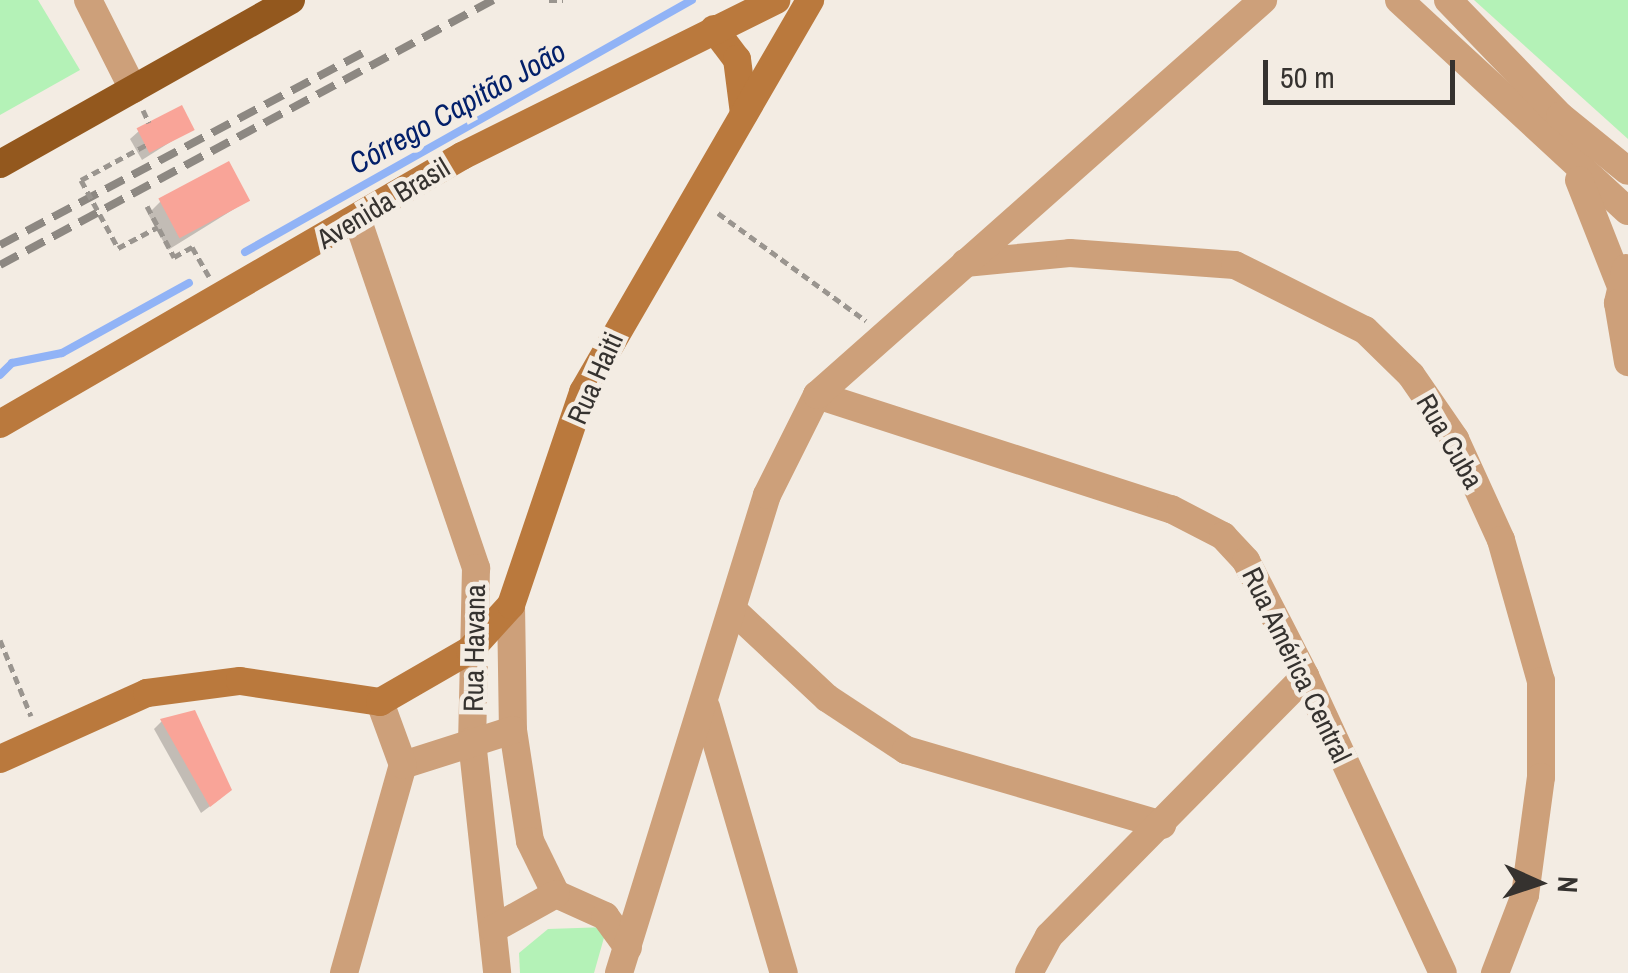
<!DOCTYPE html>
<meta charset="utf-8">
<style>
body{margin:0}
#map{position:relative;width:1628px;height:973px;overflow:hidden;background:#f3ece3;font-family:"Archivo Narrow",sans-serif}
div>[style]{position:absolute}
.green>*{inset:0;background:#b4f2b7}
.shadow>*{inset:0;background:#0003}
.stream>*{height:8px;margin:-4px;padding:0 4px;transform-origin:4px;border-radius:4px;background:#91b3f6}
.building>*{inset:0;background:#f9a498;transform-origin:0 0}
.path>*{height:5px;margin-top:-2.5px;transform-origin:0;background:repeating-linear-gradient(90deg,#9a958f 0 8px,transparent 0 13px)}
.minor>*{height:28px;margin:-14px;padding:0 14px;transform-origin:14px;border-radius:14px;background:#cda07a}
.secondary>*{height:28px;margin:-14px;padding:0 14px;transform-origin:14px;border-radius:14px;background:#ba793d}
.trunk>*{height:28px;margin:-14px;padding:0 14px;transform-origin:14px;border-radius:14px;background:#93581e}
.rail>*{height:8px;margin-top:-4px;transform-origin:0;background:repeating-linear-gradient(90deg,#8d8882 0 20px,transparent 0 30px)}
.path-bridge>*{height:5px;margin-top:-2.5px;transform-origin:0;background:repeating-linear-gradient(90deg,#9a958f 0 8px,transparent 0 13px)}
span{translate:-50% -50%;white-space:nowrap;text-align:center;line-height:1.15;-webkit-text-stroke:9px #f3ece3;paint-order:stroke}
.street-label{font-size:28px;color:#35322f}
.water-label{font-size:30px;color:#03206a;font-style:italic}
.north{position:absolute;left:1488px;top:833px;width:100px;height:100px;-webkit-text-stroke:8px #f3ece3;paint-order:stroke;rotate:93deg;font-size:28px;font-weight:700;line-height:40px;text-align:center;color:#35322f}
.north::after{content:'';display:block;margin:auto;width:35px;height:45px;background:#35322f;clip-path:polygon(50% 0,100% 100%,50% 72%,0 100%)}
.scale{position:absolute;left:1263px;top:60px;width:192px;height:45px;box-sizing:border-box;border:5px solid #35322f;border-top:0;padding-left:12px;font-size:30px;line-height:35px;white-space:nowrap;color:#35322f;-webkit-text-stroke:8px #f3ece3;paint-order:stroke}
</style>
<div id="map">
<div class="green">
<i style="clip-path:polygon(0 0,38px 0,80px 70px,0 115px)"></i>
<i style="clip-path:polygon(1474px 0,1628px 0,1628px 139px)"></i>
<i style="clip-path:polygon(607px 927px,594px 973px,520px 973px,519px 953px,548px 929px)"></i>
</div>
<div class="shadow">
<i style="clip-path:polygon(191px 129px,142px 160px,130px 139px,139px 131px)"></i>
<i style="clip-path:polygon(161px 201px,247px 201px,168px 250px,148px 214px)"></i>
<i style="clip-path:polygon(162px 721px,221px 798px,201px 813px,154px 729px)"></i>
</div>
<div class="stream">
<i style="left:245px;top:252px;width:513px;rotate:-29.41deg"></i>
<i style="left:0;top:375px;width:17px;rotate:-45deg"></i>
<i style="left:12px;top:363px;width:51px;rotate:-11.3deg"></i>
<i style="left:62px;top:353px;width:145px;rotate:-28.9deg"></i>
</div>
<div class="building">
<i style="left:182px;top:105px;width:28px;height:51px;rotate:63deg"></i>
<i style="left:229px;top:161px;width:45px;height:80px;rotate:62deg"></i>
<i style="clip-path:polygon(195px 710px,232px 790px,210px 807px,160px 719px)"></i>
</div>
<div class="path">
<i style="left:549px;top:0;width:14px"></i>
<i style="left:143px;top:110px;width:14px;rotate:65deg"></i>
<i style="left:81px;top:180px;width:74px;rotate:-28.3deg"></i>
<i style="left:147px;top:206px;width:58px;rotate:62.1deg"></i>
<i style="left:174px;top:257px;width:21px;rotate:-29deg"></i>
<i style="left:192px;top:247px;width:34px;rotate:60deg"></i>
<i style="left:718px;top:213px;width:183px;rotate:36.1deg"></i>
<i style="left:118px;top:248px;width:45px;rotate:-27.7deg"></i>
<i style="left:0;top:640px;width:82px;rotate:67.8deg"></i>
</div>
<div class="minor">
<i style="left:88px;top:0;width:100px;rotate:63.2deg"></i>
<i style="left:1399px;top:0;width:311px;rotate:42.7deg"></i>
<i style="left:1448px;top:0;width:161px;rotate:46deg"></i>
<i style="left:1560px;top:116px;width:87px;rotate:39deg"></i>
<i style="left:1579px;top:180px;width:112px;rotate:68.5deg"></i>
<i style="left:358px;top:221px;width:367px;rotate:71.2deg"></i>
<i style="left:476px;top:568px;width:173px;rotate:91.3deg"></i>
<i style="left:472px;top:741px;width:233px;rotate:83.8deg"></i>
<i style="left:965px;top:263px;width:105px;rotate:-5.4deg"></i>
<i style="left:1070px;top:253px;width:165px;rotate:4.2deg"></i>
<i style="left:1235px;top:265px;width:145px;rotate:26.6deg"></i>
<i style="left:1365px;top:330px;width:64px;rotate:44.4deg"></i>
<i style="left:1411px;top:375px;width:78px;rotate:55.5deg"></i>
<i style="left:1455px;top:439px;width:111px;rotate:65.5deg"></i>
<i style="left:1501px;top:540px;width:147px;rotate:74.2deg"></i>
<i style="left:1541px;top:681px;width:96px;rotate:90deg"></i>
<i style="left:1541px;top:777px;width:119px;rotate:97.7deg"></i>
<i style="left:1525px;top:895px;width:84px;rotate:111deg"></i>
<i style="left:1626px;top:268px;width:36px;rotate:103deg"></i>
<i style="left:1618px;top:303px;width:60px;rotate:80.4deg"></i>
<i style="left:817px;top:395px;width:372px;rotate:17.9deg"></i>
<i style="left:1171px;top:509px;width:59px;rotate:27.4deg"></i>
<i style="left:1223px;top:536px;width:34px;rotate:47deg"></i>
<i style="left:1246px;top:561px;width:129px;rotate:62.8deg"></i>
<i style="left:1305px;top:676px;width:327px;rotate:65.1deg"></i>
<i style="left:511px;top:605px;width:125px;rotate:89.1deg"></i>
<i style="left:513px;top:730px;width:112px;rotate:81.3deg"></i>
<i style="left:530px;top:841px;width:59px;rotate:63.9deg"></i>
<i style="left:556px;top:894px;width:54px;rotate:24.2deg"></i>
<i style="left:605px;top:916px;width:39px;rotate:54deg"></i>
<i style="left:735px;top:612px;width:126px;rotate:43.1deg"></i>
<i style="left:827px;top:698px;width:95px;rotate:33.4deg"></i>
<i style="left:906px;top:750px;width:267px;rotate:16.3deg"></i>
<i style="left:706px;top:707px;width:277px;rotate:73.7deg"></i>
<i style="left:403px;top:765px;width:115px;rotate:-17.7deg"></i>
<i style="left:493px;top:929px;width:72px;rotate:-29.1deg"></i>
<i style="left:344px;top:973px;width:216px;rotate:-74.2deg"></i>
<i style="left:403px;top:765px;width:67px;rotate:-110.1deg"></i>
<i style="left:619px;top:973px;width:500px;rotate:-72.8deg"></i>
<i style="left:767px;top:495px;width:112px;rotate:-63.4deg"></i>
<i style="left:817px;top:395px;width:596px;rotate:-41.53deg"></i>
<i style="left:1029px;top:973px;width:42px;rotate:-61.6deg"></i>
<i style="left:1049px;top:936px;width:365px;rotate:-45.4deg"></i>
</div>
<div class="secondary">
<i style="left:714px;top:29px;width:38px;rotate:53deg"></i>
<i style="left:737px;top:59px;width:55px;rotate:82.7deg"></i>
<i style="left:0;top:424px;width:534px;rotate:-30.12deg"></i>
<i style="left:462px;top:156px;width:351px;rotate:-26.4deg"></i>
<i style="left:0;top:759px;width:161px;rotate:-24.2deg"></i>
<i style="left:147px;top:693px;width:94px;rotate:-7.4deg"></i>
<i style="left:240px;top:681px;width:142px;rotate:8.5deg"></i>
<i style="left:380px;top:702px;width:104px;rotate:-30deg"></i>
<i style="left:470px;top:650px;width:61px;rotate:-47.7deg"></i>
<i style="left:511px;top:605px;width:225px;rotate:-71.3deg"></i>
<i style="left:583px;top:392px;width:453px;rotate:-59.9deg"></i>
</div>
<div class="trunk">
<i style="left:0;top:164px;width:334px;rotate:-29.4deg"></i>
</div>
<div class="rail">
<i style="left:0;top:245px;width:410px;rotate:-27.9deg"></i>
<i style="left:0;top:265px;width:560px;rotate:-28.26deg"></i>
</div>
<div class="path-bridge">
<i style="left:81px;top:180px;width:77px;rotate:61.4deg"></i>
</div>
<div class="street-label">
<span style="left:383px;top:203px;rotate:-31deg">Avenida Brasil</span>
<span style="left:595px;top:378px;rotate:-66deg">Rua Haiti</span>
<span style="left:1450px;top:441px;rotate:60deg">Rua Cuba</span>
<span style="left:474px;top:648px;rotate:-89deg">Rua Havana</span>
<span style="left:1297px;top:665px;rotate:64deg">Rua América Central</span>
</div>
<div class="water-label">
<span style="left:457px;top:107px;rotate:-29deg">Córrego Capitão João</span>
</div>
<div class="north">N</div>
<div class="scale">50 m</div>
</div>
